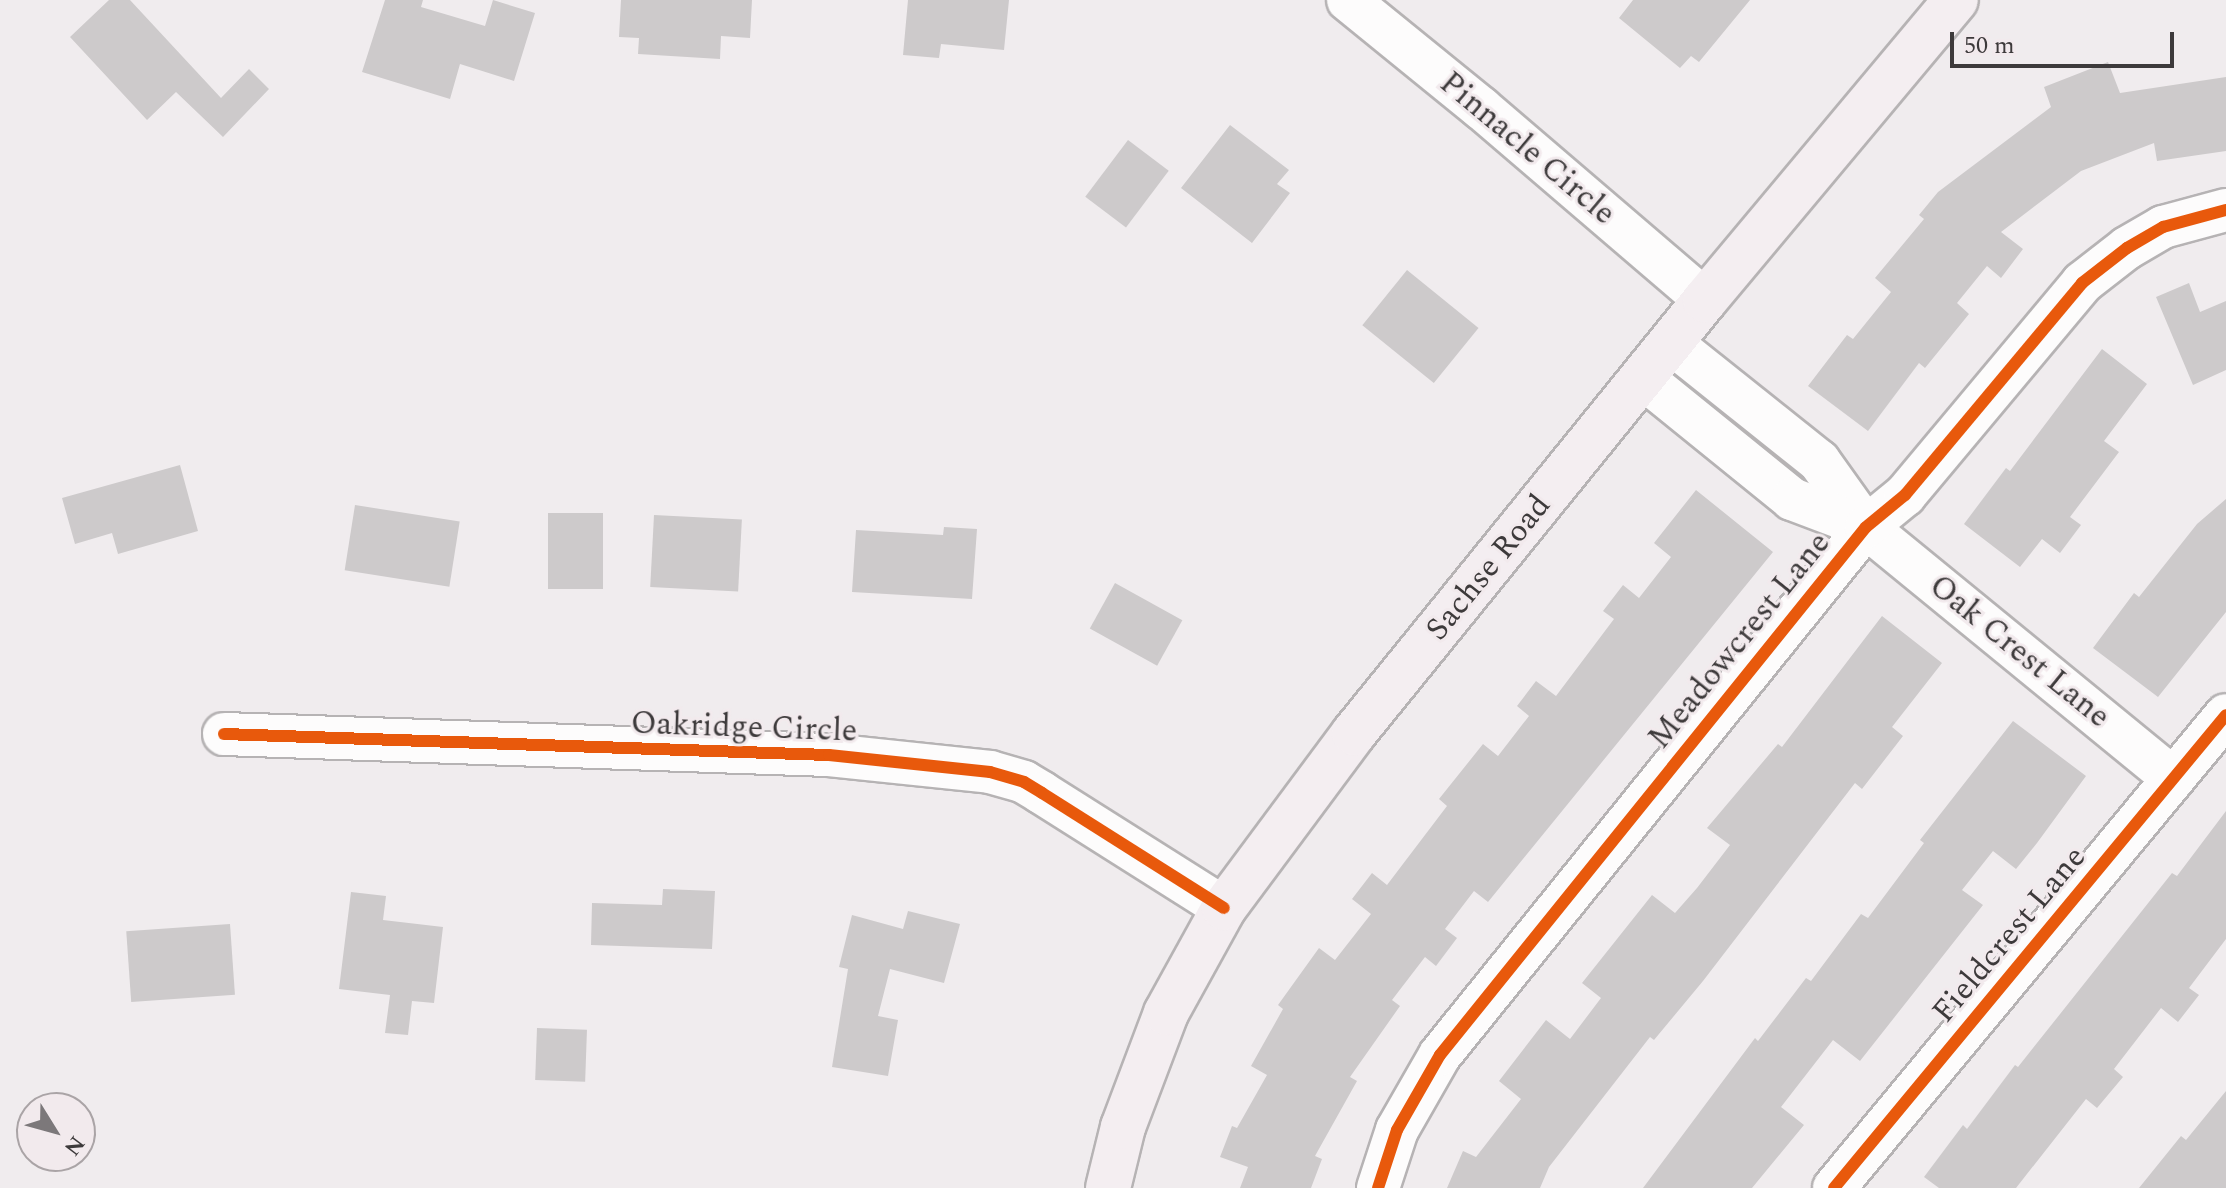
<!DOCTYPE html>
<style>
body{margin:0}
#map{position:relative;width:2226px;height:1188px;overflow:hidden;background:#f0ecee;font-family:Spectral,serif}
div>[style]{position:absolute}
.building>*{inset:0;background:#cdcacb;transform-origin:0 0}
.roads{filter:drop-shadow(2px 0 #b6b3b4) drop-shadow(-2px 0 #b6b3b4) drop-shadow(0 2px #b6b3b4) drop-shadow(0 -2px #b6b3b4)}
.minor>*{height:42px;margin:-21px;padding:0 21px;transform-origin:21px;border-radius:21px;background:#fdfcfc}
.major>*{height:44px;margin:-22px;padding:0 22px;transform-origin:22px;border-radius:22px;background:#f4eef1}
.cycleway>*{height:12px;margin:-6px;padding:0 6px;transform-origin:6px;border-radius:6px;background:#e8590c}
span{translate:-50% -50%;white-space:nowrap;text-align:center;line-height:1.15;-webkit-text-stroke:6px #f2eaed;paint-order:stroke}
.street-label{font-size:32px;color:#3d3a3b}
.north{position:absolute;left:16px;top:1092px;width:80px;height:80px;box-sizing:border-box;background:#f2eaed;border:2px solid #aaa4a6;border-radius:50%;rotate:127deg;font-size:22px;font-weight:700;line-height:32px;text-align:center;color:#3d3a3b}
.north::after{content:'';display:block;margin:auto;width:28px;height:36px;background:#7c787a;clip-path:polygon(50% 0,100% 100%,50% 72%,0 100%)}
.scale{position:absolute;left:1950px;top:32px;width:224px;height:36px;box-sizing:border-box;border:4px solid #3d3a3b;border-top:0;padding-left:10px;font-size:24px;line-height:28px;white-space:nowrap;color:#3d3a3b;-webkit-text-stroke:6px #f2eaed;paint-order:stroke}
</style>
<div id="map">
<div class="building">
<i style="clip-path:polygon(109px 0,130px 0,221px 98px,249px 69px,269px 89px,223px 137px,176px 92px,147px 120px,70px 37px)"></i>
<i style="clip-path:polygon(385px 0,423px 0,421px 7px,485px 26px,493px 0,535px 13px,514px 81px,460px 64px,450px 99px,362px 72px)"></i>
<i style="clip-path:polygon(621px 0,752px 0,750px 38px,721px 36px,720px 59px,638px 54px,639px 38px,619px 37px)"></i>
<i style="clip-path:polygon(908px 0,1009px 0,1004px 50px,941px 44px,939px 58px,903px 55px)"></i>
<i style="clip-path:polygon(1633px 0,1750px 0,1699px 62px,1691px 56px,1680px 68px,1619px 18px)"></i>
<i style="clip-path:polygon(2108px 62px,2120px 93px,2226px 77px,2226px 151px,2157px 161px,2154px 143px,2081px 171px,2001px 232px,2023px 249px,2001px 278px,1987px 266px,1957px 303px,1969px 314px,1925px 368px,1919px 363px,1868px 431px,1808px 386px,1847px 335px,1853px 339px,1891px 292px,1875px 278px,1924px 219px,1919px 215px,1938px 192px,2051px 107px,2044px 87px)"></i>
<i style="clip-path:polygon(1230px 125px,1289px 170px,1277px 184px,1290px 193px,1252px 243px,1181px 188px)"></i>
<i style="left:1128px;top:140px;width:51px;height:71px;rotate:37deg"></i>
<i style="left:1407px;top:270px;width:92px;height:71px;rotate:39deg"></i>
<i style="clip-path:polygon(2189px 283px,2200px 312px,2226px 301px,2226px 370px,2193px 385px,2156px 297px)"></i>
<i style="clip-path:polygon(2102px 349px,2147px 384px,2104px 441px,2119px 452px,2070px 517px,2081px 525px,2060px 553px,2042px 539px,2020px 567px,1964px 524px,2006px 468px,2010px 471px)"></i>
<i style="clip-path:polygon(180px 465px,198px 531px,118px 554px,112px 533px,75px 544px,62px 498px)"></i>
<i style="clip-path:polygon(1696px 490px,1773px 552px,1488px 902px,1474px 891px,1445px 929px,1457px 938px,1436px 966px,1425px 957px,1392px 1000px,1400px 1006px,1350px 1077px,1357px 1081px,1315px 1156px,1322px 1159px,1311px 1188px,1240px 1188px,1248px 1167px,1220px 1157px,1232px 1126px,1237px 1128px,1267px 1075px,1251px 1066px,1283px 1009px,1278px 1005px,1319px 948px,1335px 960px,1371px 914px,1352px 899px,1372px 873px,1387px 885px,1447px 806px,1439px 799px,1483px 744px,1498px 756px,1529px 716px,1517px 706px,1536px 681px,1556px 696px,1614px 619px,1603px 611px,1623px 585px,1639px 598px,1671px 557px,1654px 543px)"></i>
<i style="clip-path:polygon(2226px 499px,2226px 612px,2158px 697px,2093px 648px,2134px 593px,2139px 597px,2197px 524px)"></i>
<i style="left:355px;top:505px;width:106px;height:66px;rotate:9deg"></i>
<i style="left:548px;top:513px;width:55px;height:76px"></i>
<i style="left:654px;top:515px;width:88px;height:72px;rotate:3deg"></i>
<i style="clip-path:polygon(944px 527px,977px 529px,972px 599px,852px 592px,856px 530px,943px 535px)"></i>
<i style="left:1115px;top:583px;width:77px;height:52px;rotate:29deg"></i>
<i style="clip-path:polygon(1882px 616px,1942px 663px,1892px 727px,1903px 736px,1862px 789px,1855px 783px,1703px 981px,1654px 1040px,1650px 1037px,1549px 1167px,1540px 1188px,1447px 1188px,1463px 1151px,1476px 1157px,1521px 1099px,1499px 1081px,1546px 1020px,1570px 1039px,1601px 998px,1582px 983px,1652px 895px,1675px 913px,1697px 888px,1730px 845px,1707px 828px,1778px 744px,1782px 747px)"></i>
<i style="clip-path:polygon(2013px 721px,2086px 776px,2037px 843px,2016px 869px,1993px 851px,1962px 890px,1983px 905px,1860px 1061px,1833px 1040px,1781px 1107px,1804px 1125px,1752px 1188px,1643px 1188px,1755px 1038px,1758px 1041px,1806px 978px,1811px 981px,1861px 914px,1868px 918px,1924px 843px,1920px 840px)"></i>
<i style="clip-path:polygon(2226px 811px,2226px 939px,2189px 988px,2199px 995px,2178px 1022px,2161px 1008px,2114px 1069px,2123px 1077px,2097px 1108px,2086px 1099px,2016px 1188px,1939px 1188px,1924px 1177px,1963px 1125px,1967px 1129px,2015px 1065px,2018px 1067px,2172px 873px,2177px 876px)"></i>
<i style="clip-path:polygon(663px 889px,715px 891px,712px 949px,591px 945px,592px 903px,662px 905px)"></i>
<i style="clip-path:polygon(351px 892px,386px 896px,383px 920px,443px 927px,434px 1003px,412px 1001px,408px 1035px,385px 1033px,390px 995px,339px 989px)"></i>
<i style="clip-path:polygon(908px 911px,960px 924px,944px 983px,890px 969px,878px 1016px,898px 1020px,888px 1076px,832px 1067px,848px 969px,839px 967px,852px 915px,903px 929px)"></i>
<i style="left:230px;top:924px;width:71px;height:104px;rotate:86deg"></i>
<i style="left:537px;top:1028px;width:50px;height:52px;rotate:2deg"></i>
<i style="clip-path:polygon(2226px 1091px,2226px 1188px,2139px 1188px,2181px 1136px,2186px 1140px)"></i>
</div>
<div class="roads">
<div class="minor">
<i style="left:1348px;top:0;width:171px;rotate:39.1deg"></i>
<i style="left:1481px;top:108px;width:295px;rotate:40.6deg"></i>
<i style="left:1671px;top:343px;width:189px;rotate:38.6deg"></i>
<i style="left:1819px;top:461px;width:81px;rotate:54.5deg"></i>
<i style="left:1866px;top:527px;width:397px;rotate:39.3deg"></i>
<i style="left:1644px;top:379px;width:191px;rotate:39deg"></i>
<i style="left:1792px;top:499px;width:79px;rotate:20.7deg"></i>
<i style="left:224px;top:734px;width:605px;rotate:1.99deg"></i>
<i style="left:829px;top:755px;width:162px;rotate:6deg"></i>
<i style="left:990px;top:772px;width:35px;rotate:16deg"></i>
<i style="left:1024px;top:782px;width:21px;rotate:31deg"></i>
<i style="left:1042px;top:793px;width:215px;rotate:32.3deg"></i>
<i style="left:1378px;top:1188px;width:61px;rotate:-71.9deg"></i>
<i style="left:1397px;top:1130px;width:86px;rotate:-60.2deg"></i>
<i style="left:1440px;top:1055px;width:678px;rotate:-51.1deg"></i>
<i style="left:1866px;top:527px;width:50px;rotate:-39.4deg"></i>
<i style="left:1905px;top:495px;width:276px;rotate:-50.1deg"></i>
<i style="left:2082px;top:283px;width:57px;rotate:-37.9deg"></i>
<i style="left:2127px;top:248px;width:42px;rotate:-30.3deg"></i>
<i style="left:2163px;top:227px;width:65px;rotate:-15.1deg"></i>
<i style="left:1834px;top:1188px;width:614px;rotate:-50.35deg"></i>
</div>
<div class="major">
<i style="left:1108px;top:1188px;width:63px;rotate:-76.2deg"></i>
<i style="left:1123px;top:1127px;width:122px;rotate:-69.3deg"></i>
<i style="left:1166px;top:1013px;width:120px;rotate:-61.1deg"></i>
<i style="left:1224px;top:908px;width:218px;rotate:-53.4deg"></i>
<i style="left:1354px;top:733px;width:557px;rotate:-50.97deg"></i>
<i style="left:1705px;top:300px;width:391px;rotate:-50.1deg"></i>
</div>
</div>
<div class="cycleway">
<i style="left:224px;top:734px;width:605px;rotate:1.99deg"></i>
<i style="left:829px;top:755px;width:162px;rotate:6deg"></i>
<i style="left:990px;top:772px;width:35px;rotate:16deg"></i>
<i style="left:1024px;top:782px;width:21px;rotate:31deg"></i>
<i style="left:1042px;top:793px;width:215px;rotate:32.3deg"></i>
<i style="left:1378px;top:1188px;width:61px;rotate:-71.9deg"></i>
<i style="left:1397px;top:1130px;width:86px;rotate:-60.2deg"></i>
<i style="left:1440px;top:1055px;width:678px;rotate:-51.1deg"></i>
<i style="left:1866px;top:527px;width:50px;rotate:-39.4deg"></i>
<i style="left:1905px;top:495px;width:276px;rotate:-50.1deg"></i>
<i style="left:2082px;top:283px;width:57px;rotate:-37.9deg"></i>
<i style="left:2127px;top:248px;width:42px;rotate:-30.3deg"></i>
<i style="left:2163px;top:227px;width:65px;rotate:-15.1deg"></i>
<i style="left:1834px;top:1188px;width:614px;rotate:-50.35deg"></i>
</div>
<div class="street-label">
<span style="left:1527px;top:149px;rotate:40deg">Pinnacle Circle</span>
<span style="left:1489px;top:568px;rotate:-51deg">Sachse Road</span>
<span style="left:1740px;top:641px;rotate:-51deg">Meadowcrest Lane</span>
<span style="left:2019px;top:652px;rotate:39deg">Oak Crest Lane</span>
<span style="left:744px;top:728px;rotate:2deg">Oakridge Circle</span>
<span style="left:2010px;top:935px;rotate:-50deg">Fieldcrest Lane</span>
</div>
<div class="north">N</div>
<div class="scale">50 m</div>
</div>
